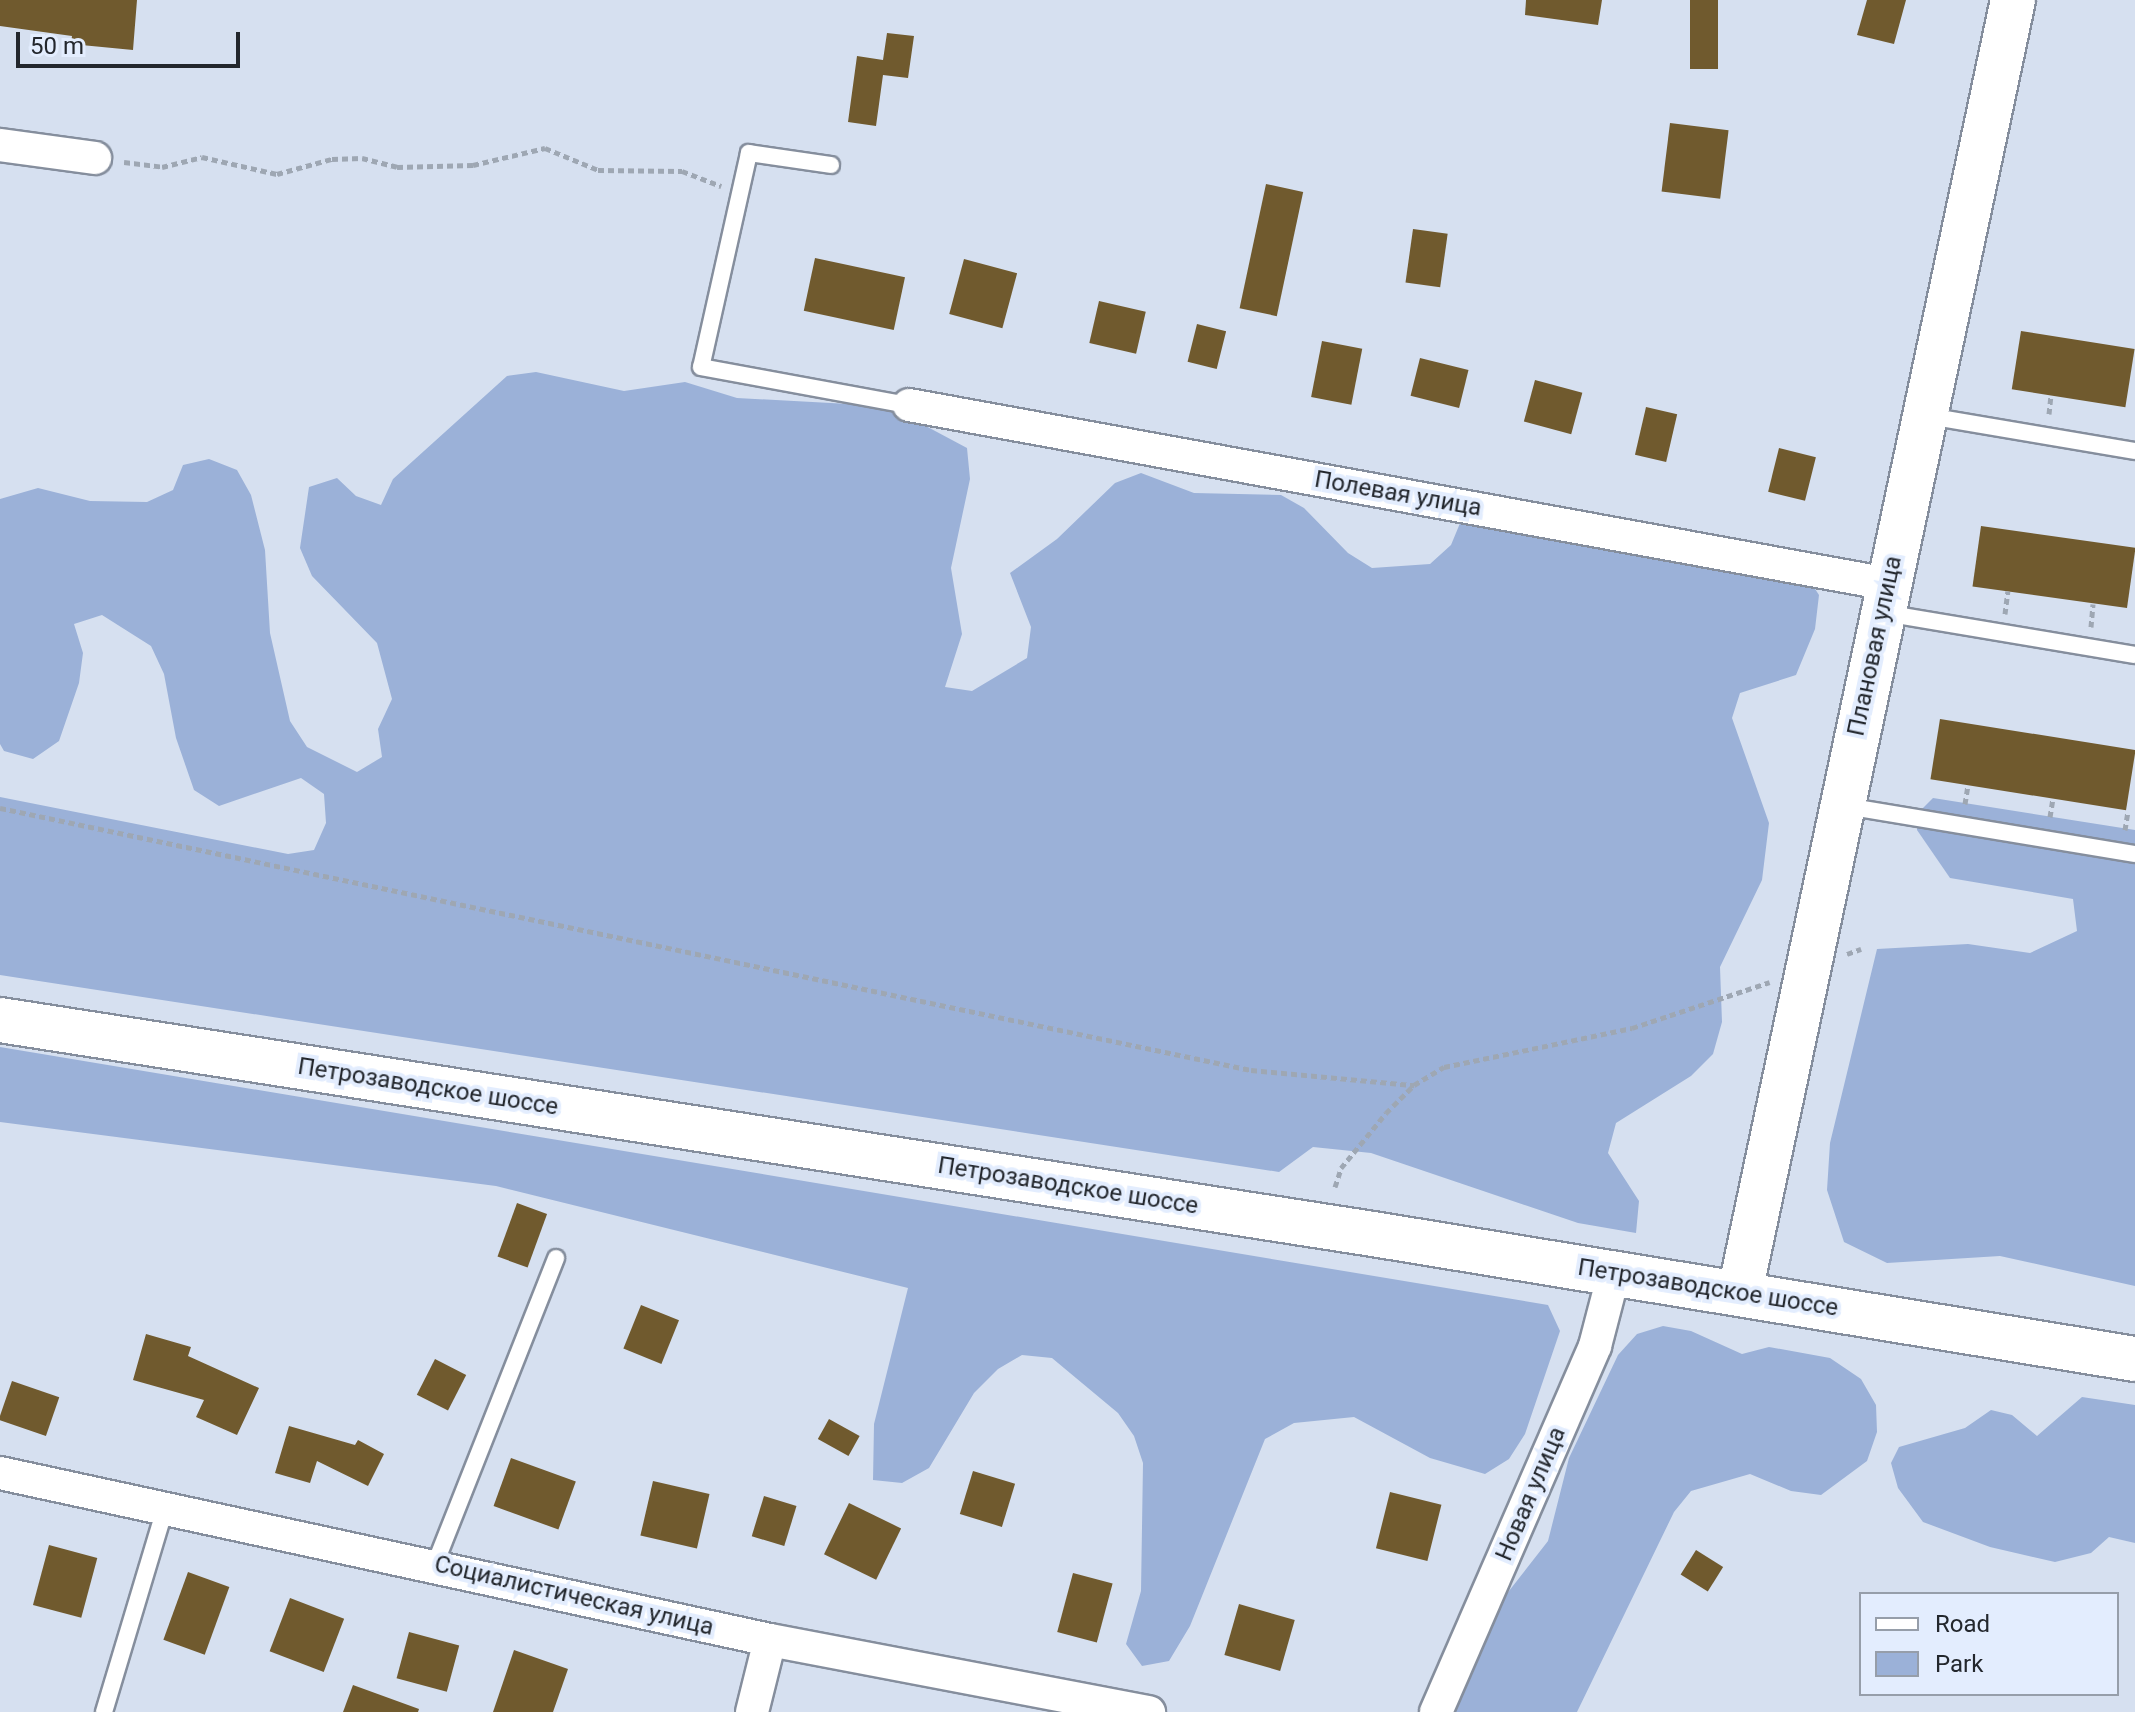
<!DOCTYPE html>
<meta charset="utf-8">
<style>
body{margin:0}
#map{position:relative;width:2135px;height:1712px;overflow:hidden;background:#d6e0f0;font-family:Roboto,sans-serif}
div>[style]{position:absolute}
.green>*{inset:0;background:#9bb1d8}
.building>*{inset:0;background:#705a2e;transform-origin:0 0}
.path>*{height:5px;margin-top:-2.5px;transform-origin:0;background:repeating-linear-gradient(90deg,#9ea7b3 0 6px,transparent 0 10px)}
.roads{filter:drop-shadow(2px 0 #858e9d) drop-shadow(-2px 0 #858e9d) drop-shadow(0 2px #858e9d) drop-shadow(0 -2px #858e9d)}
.lane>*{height:16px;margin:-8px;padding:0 8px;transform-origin:8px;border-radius:8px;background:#fff}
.street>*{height:32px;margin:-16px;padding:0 16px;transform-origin:16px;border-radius:16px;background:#fff}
.secondary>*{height:44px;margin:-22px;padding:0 22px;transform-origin:22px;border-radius:22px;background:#fff}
.primary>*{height:44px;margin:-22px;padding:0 22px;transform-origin:22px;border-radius:22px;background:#fff}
span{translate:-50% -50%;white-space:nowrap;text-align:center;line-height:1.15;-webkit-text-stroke:8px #e3edfe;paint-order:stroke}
.street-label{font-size:24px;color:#23272d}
.legend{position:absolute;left:1859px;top:1592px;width:260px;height:104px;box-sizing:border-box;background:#e3edfe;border:2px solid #969eaa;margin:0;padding:10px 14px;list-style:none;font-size:24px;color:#23272d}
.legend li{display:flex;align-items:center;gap:16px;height:40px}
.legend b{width:40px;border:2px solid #969eaa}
.scale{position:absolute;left:16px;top:32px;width:224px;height:36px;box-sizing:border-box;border:4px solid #23272d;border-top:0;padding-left:10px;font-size:24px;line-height:28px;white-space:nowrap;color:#23272d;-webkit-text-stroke:6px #e3edfe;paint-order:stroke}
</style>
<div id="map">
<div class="green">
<i style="clip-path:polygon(536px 372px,624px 391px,685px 382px,737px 398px,849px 404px,877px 400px,967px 448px,970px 479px,951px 568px,962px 634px,945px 687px,972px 691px,1027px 658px,1031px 627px,1010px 573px,1057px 539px,1115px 483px,1141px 473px,1194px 493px,1281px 495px,1304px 508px,1348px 553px,1372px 568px,1430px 564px,1451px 545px,1463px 516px,1804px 572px,1819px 595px,1815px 629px,1796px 675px,1740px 693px,1732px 718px,1769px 823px,1762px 880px,1720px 967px,1722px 1022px,1713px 1054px,1691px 1076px,1616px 1123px,1608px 1153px,1639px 1201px,1636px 1233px,1578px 1223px,1371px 1153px,1313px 1147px,1279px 1172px,0 975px,0 797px,288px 854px,314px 850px,326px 823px,324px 794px,301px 778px,219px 806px,194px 790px,176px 738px,164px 674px,151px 646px,102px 615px,74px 624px,83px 653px,79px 683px,59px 741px,33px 759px,4px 751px,0 744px,0 499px,38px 488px,90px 501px,147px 502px,173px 490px,183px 465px,209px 459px,237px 470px,251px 495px,265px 550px,270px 633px,290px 721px,307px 747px,357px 772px,382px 757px,378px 729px,392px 699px,377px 643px,312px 576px,300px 548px,309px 487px,337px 478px,356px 496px,381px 505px,393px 479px,507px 376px)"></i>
<i style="clip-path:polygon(1933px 798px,2135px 830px,2135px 1286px,2000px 1256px,1887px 1263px,1844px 1242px,1827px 1190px,1830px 1143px,1877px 949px,1968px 944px,2030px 953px,2077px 931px,2073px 899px,1950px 878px,1917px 830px,1917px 814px)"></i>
<i style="clip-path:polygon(0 1047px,1548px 1305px,1560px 1331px,1525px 1434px,1509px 1459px,1485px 1474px,1430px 1458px,1354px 1417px,1294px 1423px,1265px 1439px,1190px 1626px,1169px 1661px,1142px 1666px,1126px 1644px,1141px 1591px,1143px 1463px,1134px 1436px,1118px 1413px,1052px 1358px,1022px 1355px,998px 1369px,974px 1393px,929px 1468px,902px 1483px,873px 1480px,874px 1424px,908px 1288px,496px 1186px,0 1122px)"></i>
<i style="clip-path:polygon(1663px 1326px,1691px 1331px,1742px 1354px,1769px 1347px,1830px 1358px,1861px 1379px,1876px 1405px,1877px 1432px,1867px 1461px,1821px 1495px,1791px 1491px,1750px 1474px,1691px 1491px,1674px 1512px,1577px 1712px,1454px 1712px,1498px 1605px,1548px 1541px,1569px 1458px,1618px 1355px,1637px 1334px)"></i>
<i style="clip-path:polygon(2082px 1397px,2135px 1405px,2135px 1543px,2109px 1537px,2091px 1553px,2055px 1562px,1990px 1547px,1923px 1522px,1898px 1488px,1891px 1463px,1899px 1447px,1965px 1428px,1991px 1410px,2012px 1415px,2037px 1436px)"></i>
</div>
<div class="building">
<i style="clip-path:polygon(0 0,137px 0,133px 50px,71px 44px,72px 36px,0 26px)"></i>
<i style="clip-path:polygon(1526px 0,1602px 0,1598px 25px,1525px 15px)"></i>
<i style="left:1690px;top:0;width:28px;height:69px"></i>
<i style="clip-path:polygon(1867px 0,1906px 0,1894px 44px,1857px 35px)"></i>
<i style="clip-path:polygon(887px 33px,914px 36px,908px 78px,883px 75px,876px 126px,848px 122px,857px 56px,883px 60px)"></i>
<i style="left:1670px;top:123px;width:59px;height:69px;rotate:7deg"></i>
<i style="left:1266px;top:184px;width:38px;height:127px;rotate:12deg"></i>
<i style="left:1413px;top:229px;width:35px;height:54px;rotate:8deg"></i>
<i style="left:815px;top:258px;width:92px;height:54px;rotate:12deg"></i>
<i style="left:964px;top:259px;width:55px;height:57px;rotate:15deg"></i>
<i style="left:1099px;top:301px;width:48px;height:43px;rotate:13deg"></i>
<i style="left:1197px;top:324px;width:30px;height:39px;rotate:14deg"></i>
<i style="left:2021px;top:331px;width:115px;height:59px;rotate:9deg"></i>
<i style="left:1322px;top:341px;width:41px;height:57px;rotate:11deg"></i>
<i style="left:1420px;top:358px;width:50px;height:39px;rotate:14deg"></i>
<i style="left:1535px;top:380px;width:49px;height:43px;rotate:15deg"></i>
<i style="left:1646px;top:407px;width:32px;height:49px;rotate:13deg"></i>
<i style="left:1779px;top:448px;width:38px;height:45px;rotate:14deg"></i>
<i style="left:1981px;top:526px;width:156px;height:61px;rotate:8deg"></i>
<i style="left:1940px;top:719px;width:198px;height:61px;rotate:9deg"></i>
<i style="left:517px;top:1203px;width:32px;height:57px;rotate:20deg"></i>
<i style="left:641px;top:1305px;width:41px;height:47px;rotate:22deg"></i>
<i style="clip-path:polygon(146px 1334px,191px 1347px,188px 1356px,259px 1388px,237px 1435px,196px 1417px,204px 1400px,133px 1380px)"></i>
<i style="left:435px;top:1359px;width:35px;height:40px;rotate:27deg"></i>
<i style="left:12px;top:1381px;width:50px;height:41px;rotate:19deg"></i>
<i style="left:829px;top:1419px;width:35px;height:23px;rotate:29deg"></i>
<i style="clip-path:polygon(289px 1426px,355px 1445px,358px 1440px,384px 1454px,368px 1486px,317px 1461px,310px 1483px,275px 1473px)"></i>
<i style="left:511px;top:1458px;width:69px;height:51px;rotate:20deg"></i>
<i style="left:973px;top:1471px;width:44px;height:45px;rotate:17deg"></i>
<i style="left:653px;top:1481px;width:58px;height:56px;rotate:13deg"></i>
<i style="left:1390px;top:1492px;width:53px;height:58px;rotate:14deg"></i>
<i style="left:764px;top:1496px;width:34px;height:42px;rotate:17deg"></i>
<i style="left:849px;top:1503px;width:58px;height:57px;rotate:26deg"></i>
<i style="left:49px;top:1545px;width:50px;height:62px;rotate:15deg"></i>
<i style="left:1696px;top:1550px;width:32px;height:29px;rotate:32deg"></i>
<i style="left:188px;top:1572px;width:44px;height:72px;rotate:20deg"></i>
<i style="left:1073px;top:1573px;width:41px;height:61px;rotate:15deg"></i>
<i style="left:290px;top:1598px;width:58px;height:57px;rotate:21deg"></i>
<i style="left:1239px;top:1604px;width:58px;height:53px;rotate:16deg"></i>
<i style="left:409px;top:1632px;width:52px;height:48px;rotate:15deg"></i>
<i style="clip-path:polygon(514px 1650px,568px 1669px,553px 1712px,493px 1712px)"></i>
<i style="clip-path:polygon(353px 1685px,419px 1709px,418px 1712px,343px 1712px)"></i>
</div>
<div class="path">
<i style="left:124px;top:162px;width:38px;rotate:7deg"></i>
<i style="left:162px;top:167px;width:41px;rotate:-14deg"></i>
<i style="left:202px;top:157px;width:77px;rotate:12.8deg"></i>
<i style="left:277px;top:174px;width:57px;rotate:-15.3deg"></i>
<i style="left:332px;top:159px;width:30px;rotate:-2deg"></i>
<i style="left:362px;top:158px;width:36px;rotate:14deg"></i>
<i style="left:397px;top:167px;width:76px;rotate:-1.5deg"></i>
<i style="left:473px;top:165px;width:74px;rotate:-13.3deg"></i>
<i style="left:545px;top:148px;width:57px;rotate:22.5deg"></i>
<i style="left:598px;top:170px;width:84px;rotate:0.7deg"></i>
<i style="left:682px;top:171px;width:42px;rotate:21deg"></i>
<i style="left:2049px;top:414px;width:18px;rotate:-84deg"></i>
<i style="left:2005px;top:614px;width:23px;rotate:-83deg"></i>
<i style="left:2091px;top:627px;width:23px;rotate:-85deg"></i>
<i style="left:1965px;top:804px;width:19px;rotate:-81deg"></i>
<i style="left:0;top:808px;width:1278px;rotate:11.83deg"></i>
<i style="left:1251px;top:1070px;width:164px;rotate:5.3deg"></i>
<i style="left:2050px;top:817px;width:18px;rotate:-81deg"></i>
<i style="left:2125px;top:830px;width:19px;rotate:-81deg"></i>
<i style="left:1847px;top:954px;width:15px;rotate:-20deg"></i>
<i style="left:1335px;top:1187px;width:20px;rotate:-72deg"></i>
<i style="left:1341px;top:1168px;width:71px;rotate:-50.7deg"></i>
<i style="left:1386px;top:1113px;width:40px;rotate:-45deg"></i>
<i style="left:1414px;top:1085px;width:35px;rotate:-31deg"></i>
<i style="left:1444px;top:1067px;width:192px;rotate:-11.7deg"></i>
<i style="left:1632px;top:1028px;width:145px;rotate:-18.4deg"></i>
</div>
<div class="roads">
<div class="lane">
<i style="left:831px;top:165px;width:83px;rotate:-171.7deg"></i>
<i style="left:749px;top:153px;width:219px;rotate:102.6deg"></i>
<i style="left:701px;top:367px;width:211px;rotate:10.4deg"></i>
<i style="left:1928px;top:416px;width:210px;rotate:9.6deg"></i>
<i style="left:1884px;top:613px;width:254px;rotate:9.5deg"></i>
<i style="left:1845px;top:806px;width:294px;rotate:9.4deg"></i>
<i style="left:435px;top:1564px;width:329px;rotate:-68.4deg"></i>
<i style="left:104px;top:1712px;width:216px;rotate:-73.3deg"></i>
</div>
<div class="street">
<i style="left:0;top:145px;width:96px;rotate:7.8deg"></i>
<i style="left:909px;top:405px;width:995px;rotate:10.36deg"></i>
<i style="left:0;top:1473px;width:788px;rotate:12.24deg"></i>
<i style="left:770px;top:1640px;width:386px;rotate:10.8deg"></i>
<i style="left:752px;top:1712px;width:74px;rotate:-76deg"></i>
<i style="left:1436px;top:1712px;width:399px;rotate:-66.5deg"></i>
<i style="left:1595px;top:1346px;width:75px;rotate:-75.4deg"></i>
</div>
<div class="secondary">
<i style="left:1740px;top:1292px;width:1321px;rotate:-78.07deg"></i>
</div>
<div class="primary">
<i style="left:0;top:1020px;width:1390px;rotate:8.86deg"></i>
<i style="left:1373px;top:1234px;width:772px;rotate:9.32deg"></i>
</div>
</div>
<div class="street-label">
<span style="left:1398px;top:494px;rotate:10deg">Полевая улица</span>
<span style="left:1875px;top:646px;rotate:-78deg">Плановая улица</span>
<span style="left:428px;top:1087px;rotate:9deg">Петрозаводское шоссе</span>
<span style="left:1068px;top:1186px;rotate:9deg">Петрозаводское шоссе</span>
<span style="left:1708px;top:1288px;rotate:9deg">Петрозаводское шоссе</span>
<span style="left:1531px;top:1494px;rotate:-67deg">Новая улица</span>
<span style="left:574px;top:1596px;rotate:13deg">Социалистическая улица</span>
</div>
<ul class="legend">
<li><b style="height:10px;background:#fff"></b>Road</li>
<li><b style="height:22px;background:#9bb1d8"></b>Park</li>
</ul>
<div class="scale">50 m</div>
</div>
